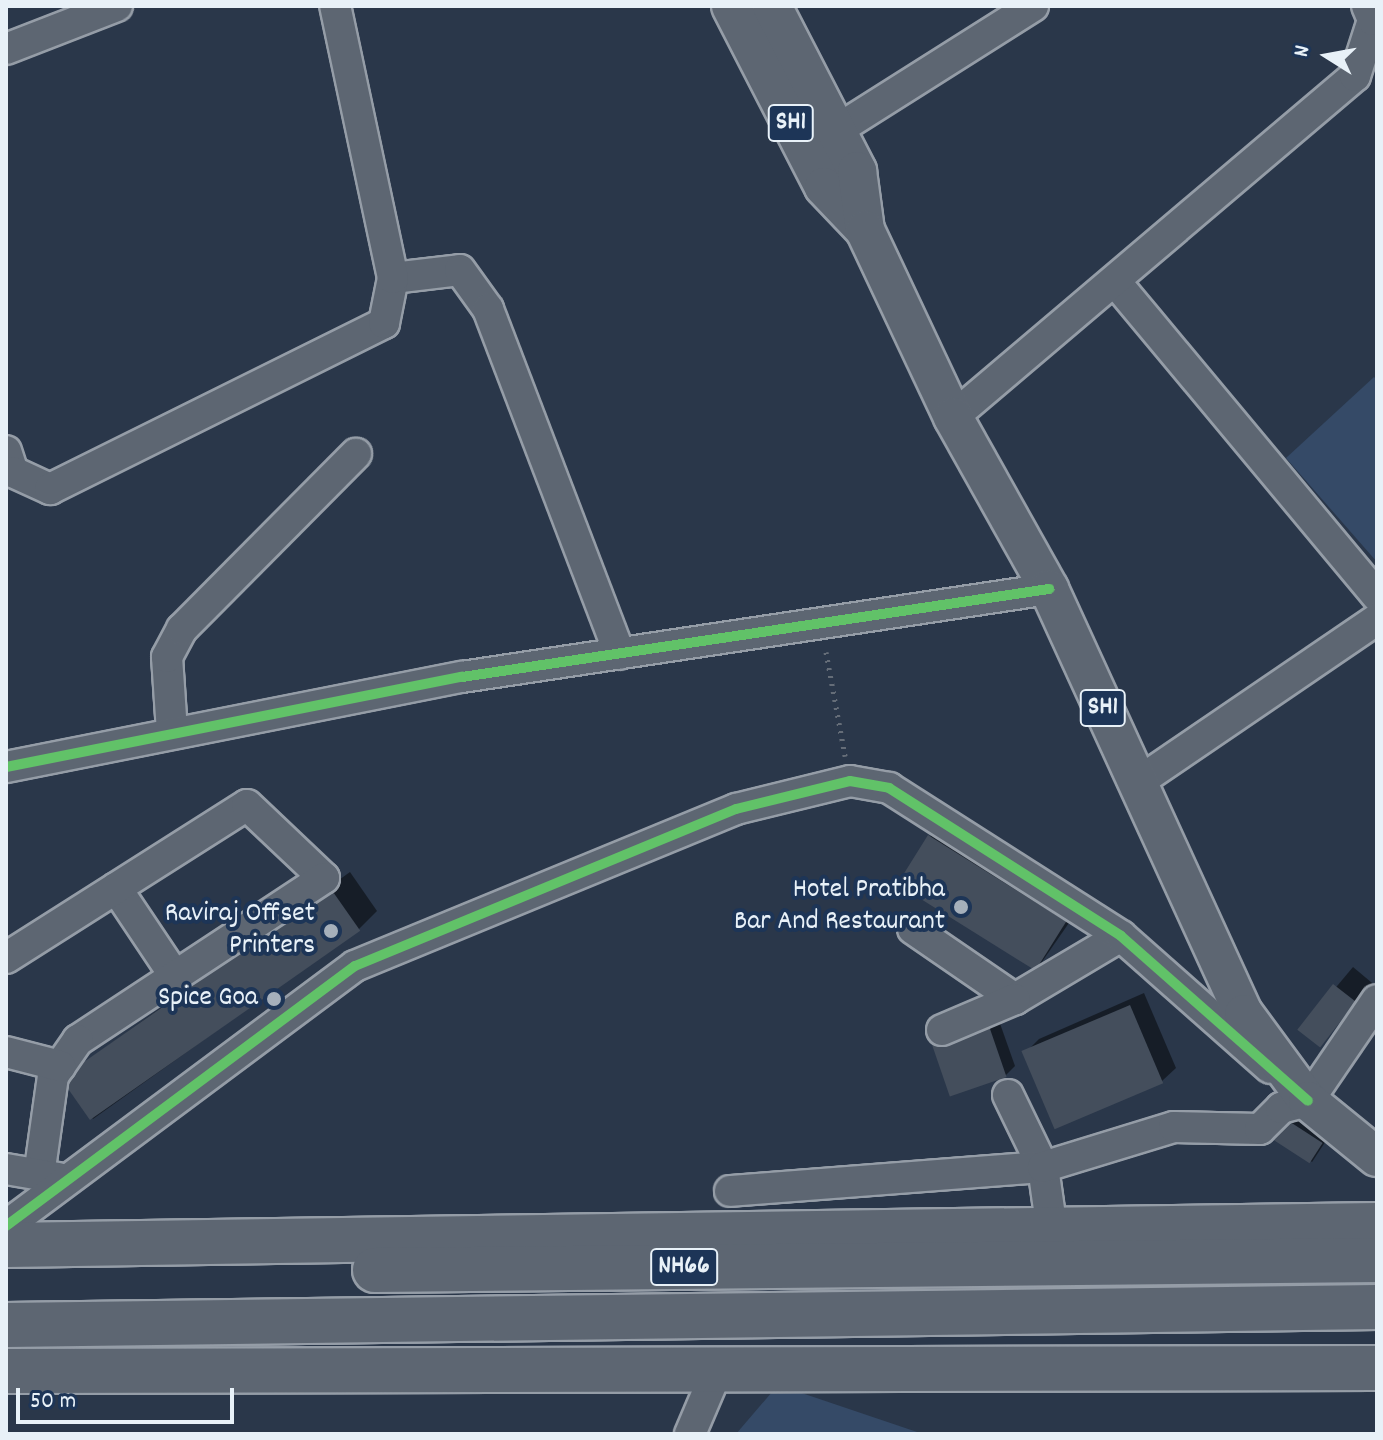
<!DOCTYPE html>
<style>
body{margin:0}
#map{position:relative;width:1383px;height:1440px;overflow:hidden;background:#2a374a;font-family:Dekko,sans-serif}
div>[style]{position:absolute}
.green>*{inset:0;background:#354a67}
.shadow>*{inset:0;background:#0007;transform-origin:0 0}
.building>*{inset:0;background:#444e5c;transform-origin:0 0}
.path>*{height:5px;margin-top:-2.5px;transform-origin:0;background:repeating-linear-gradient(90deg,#656d78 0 2px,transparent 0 8px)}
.roads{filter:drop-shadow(2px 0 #959da7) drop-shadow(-2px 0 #959da7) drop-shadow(0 2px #959da7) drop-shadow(0 -2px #959da7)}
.minor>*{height:30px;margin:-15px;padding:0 15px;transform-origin:15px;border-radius:15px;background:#5d6672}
.major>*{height:38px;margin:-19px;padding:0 19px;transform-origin:19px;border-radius:19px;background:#5d6672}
.highway>*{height:44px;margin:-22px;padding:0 22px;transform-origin:22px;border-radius:22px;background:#5d6672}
.cycleway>*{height:10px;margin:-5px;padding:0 5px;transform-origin:5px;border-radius:5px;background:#61c268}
.dots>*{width:22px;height:22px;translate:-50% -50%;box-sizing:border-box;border:4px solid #1d3557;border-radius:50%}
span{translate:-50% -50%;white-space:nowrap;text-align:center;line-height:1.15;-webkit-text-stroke:8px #1d3557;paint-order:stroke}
.shield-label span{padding:2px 6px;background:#1d3557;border:2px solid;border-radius:6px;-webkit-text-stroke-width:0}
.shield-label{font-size:26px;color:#e8f1f8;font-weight:700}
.poi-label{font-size:28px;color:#e8f1f8}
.right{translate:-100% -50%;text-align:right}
.frame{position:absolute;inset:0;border:8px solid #e8f1f8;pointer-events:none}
.north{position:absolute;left:1287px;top:16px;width:80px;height:80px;-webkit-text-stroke:6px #1d3557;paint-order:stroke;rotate:281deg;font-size:22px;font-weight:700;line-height:32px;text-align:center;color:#e8f1f8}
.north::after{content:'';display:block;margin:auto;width:28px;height:36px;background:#e8f1f8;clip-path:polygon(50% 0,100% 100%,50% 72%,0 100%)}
.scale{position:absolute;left:16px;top:1388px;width:218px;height:36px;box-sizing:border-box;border:4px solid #e8f1f8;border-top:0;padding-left:10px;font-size:24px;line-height:28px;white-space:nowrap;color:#e8f1f8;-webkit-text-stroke:6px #1d3557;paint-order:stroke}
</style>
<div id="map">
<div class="green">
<i style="clip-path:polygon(1374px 377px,1377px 380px,1377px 562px,1286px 458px)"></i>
<i style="clip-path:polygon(778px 1385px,923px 1434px,736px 1434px)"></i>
</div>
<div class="shadow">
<i style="clip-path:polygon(944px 823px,1080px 907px,1037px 969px,930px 836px)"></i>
<i style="clip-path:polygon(350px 872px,377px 911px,359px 929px,93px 1119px,65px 1081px,84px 1063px)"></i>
<i style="left:1353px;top:967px;width:25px;height:82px;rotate:40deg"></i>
<i style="clip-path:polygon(1144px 993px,1176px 1068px,1162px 1081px,1025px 1053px,1039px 1039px)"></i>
<i style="clip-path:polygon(997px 1015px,1015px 1066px,1006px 1075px,933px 1043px)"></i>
<i style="left:1294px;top:1111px;width:43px;height:33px;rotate:33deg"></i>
</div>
<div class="building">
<i style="left:928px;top:835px;width:163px;height:58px;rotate:32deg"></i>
<i style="left:331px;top:889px;width:51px;height:330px;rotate:55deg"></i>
<i style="left:1333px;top:984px;width:29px;height:58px;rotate:38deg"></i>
<i style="left:1130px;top:1005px;width:85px;height:118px;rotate:67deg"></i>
<i style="left:988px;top:1023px;width:57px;height:60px;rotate:71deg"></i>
<i style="left:1284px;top:1118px;width:46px;height:24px;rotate:33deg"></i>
</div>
<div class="path">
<i style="left:826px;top:652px;width:106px;rotate:79.6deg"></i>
</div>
<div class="roads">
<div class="minor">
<i style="left:6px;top:49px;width:119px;rotate:-21.2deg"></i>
<i style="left:837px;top:130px;width:232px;rotate:-32.3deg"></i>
<i style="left:393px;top:278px;width:67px;rotate:-6.8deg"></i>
<i style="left:460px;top:270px;width:48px;rotate:54.3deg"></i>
<i style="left:488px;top:309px;width:369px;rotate:69.1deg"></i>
<i style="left:1118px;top:285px;width:405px;rotate:50.2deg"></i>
<i style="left:953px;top:417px;width:527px;rotate:-40.31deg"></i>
<i style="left:1355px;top:76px;width:59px;rotate:-72.2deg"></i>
<i style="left:1373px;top:20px;width:15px;rotate:-113deg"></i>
<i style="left:6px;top:451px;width:22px;rotate:72deg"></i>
<i style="left:13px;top:472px;width:41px;rotate:24.7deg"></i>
<i style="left:50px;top:489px;width:373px;rotate:-26.4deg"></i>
<i style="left:384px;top:323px;width:46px;rotate:-78.7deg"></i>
<i style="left:393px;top:278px;width:278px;rotate:-102deg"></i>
<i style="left:172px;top:732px;width:75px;rotate:-93.8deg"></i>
<i style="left:167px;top:657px;width:32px;rotate:-62deg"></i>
<i style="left:182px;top:629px;width:247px;rotate:-45.2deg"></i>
<i style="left:6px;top:767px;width:465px;rotate:-11.2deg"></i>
<i style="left:462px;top:677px;width:594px;rotate:-8.53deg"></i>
<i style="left:1137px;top:783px;width:291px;rotate:-34.3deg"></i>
<i style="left:116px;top:888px;width:106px;rotate:56.2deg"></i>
<i style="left:913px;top:929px;width:124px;rotate:34.5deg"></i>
<i style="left:1015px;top:999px;width:123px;rotate:-30.7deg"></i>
<i style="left:6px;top:958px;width:285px;rotate:-32.4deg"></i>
<i style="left:247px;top:805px;width:106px;rotate:43.5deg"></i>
<i style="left:324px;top:878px;width:295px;rotate:146.6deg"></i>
<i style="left:78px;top:1040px;width:44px;rotate:124.8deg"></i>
<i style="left:53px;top:1076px;width:100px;rotate:98deg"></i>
<i style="left:942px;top:1030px;width:79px;rotate:-23deg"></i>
<i style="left:6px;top:1052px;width:56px;rotate:14.5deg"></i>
<i style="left:1008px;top:1095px;width:80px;rotate:64.1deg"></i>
<i style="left:1043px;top:1167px;width:64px;rotate:81.9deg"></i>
<i style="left:6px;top:1169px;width:53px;rotate:9.8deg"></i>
<i style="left:730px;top:1191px;width:314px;rotate:-4.4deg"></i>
<i style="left:1043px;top:1167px;width:137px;rotate:-17deg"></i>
<i style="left:1174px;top:1127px;width:86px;rotate:1.3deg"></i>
<i style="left:1260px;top:1129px;width:30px;rotate:-45deg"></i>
<i style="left:1281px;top:1108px;width:28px;rotate:-15deg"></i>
<i style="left:1308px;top:1101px;width:122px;rotate:-55.7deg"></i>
<i style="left:6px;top:1226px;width:435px;rotate:-36.7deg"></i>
<i style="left:355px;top:966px;width:412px;rotate:-22.4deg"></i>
<i style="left:736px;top:809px;width:117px;rotate:-13.8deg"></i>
<i style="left:850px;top:781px;width:40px;rotate:10deg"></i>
<i style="left:889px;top:788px;width:275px;rotate:32.5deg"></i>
<i style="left:1121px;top:936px;width:199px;rotate:41.5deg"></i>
<i style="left:690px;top:1434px;width:66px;rotate:-66.9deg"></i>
</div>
<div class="major">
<i style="left:731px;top:6px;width:203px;rotate:62.8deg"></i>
<i style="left:824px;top:187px;width:59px;rotate:46.4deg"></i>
<i style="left:772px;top:6px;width:186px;rotate:62.7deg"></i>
<i style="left:857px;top:171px;width:60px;rotate:82.3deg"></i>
<i style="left:865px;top:230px;width:207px;rotate:64.8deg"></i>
<i style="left:953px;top:417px;width:197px;rotate:60.8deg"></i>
<i style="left:1049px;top:589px;width:468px;rotate:65.4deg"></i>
<i style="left:1244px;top:1014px;width:108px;rotate:53.7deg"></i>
<i style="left:1308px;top:1101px;width:89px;rotate:39.1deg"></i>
</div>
<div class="highway">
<i style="left:6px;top:1245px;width:1371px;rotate:-0.84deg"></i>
<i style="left:375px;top:1270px;width:1002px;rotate:-0.57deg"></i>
<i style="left:6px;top:1325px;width:1371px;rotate:-0.75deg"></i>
<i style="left:6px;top:1371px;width:1371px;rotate:-0.13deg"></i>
</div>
</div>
<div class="cycleway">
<i style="left:6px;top:767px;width:465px;rotate:-11.2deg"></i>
<i style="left:462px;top:677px;width:594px;rotate:-8.53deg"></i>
<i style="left:6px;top:1226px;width:435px;rotate:-36.7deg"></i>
<i style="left:355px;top:966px;width:412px;rotate:-22.4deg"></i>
<i style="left:736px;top:809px;width:117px;rotate:-13.8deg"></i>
<i style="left:850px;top:781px;width:40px;rotate:10deg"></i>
<i style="left:889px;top:788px;width:275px;rotate:32.5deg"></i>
<i style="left:1121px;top:936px;width:249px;rotate:41.4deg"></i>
</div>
<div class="dots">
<i style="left:961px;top:907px;background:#a6b0bb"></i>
<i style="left:331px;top:931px;background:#a6b0bb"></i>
<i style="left:274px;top:999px;background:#a6b0bb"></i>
</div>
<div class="shield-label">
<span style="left:791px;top:123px">SH1</span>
<span style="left:1103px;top:708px">SH1</span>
<span style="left:684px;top:1267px">NH66</span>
</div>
<div class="poi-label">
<span class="right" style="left:945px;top:907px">Hotel Pratibha<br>Bar And Restaurant</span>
<span class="right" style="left:315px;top:931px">Raviraj Offset<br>Printers</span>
<span class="right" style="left:258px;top:999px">Spice Goa</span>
</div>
<div class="frame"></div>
<div class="north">N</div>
<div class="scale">50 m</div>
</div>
